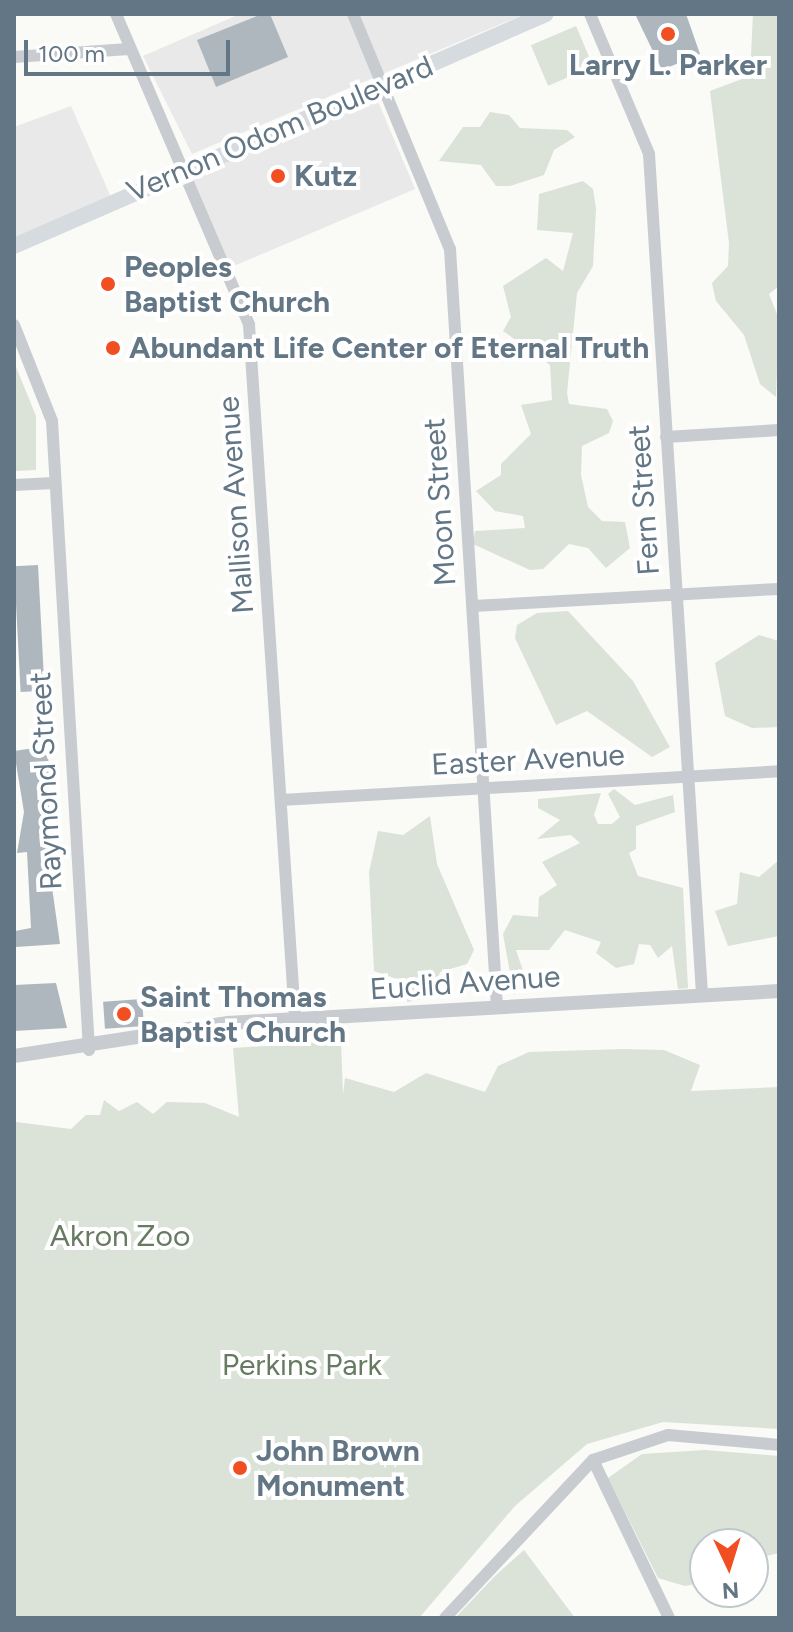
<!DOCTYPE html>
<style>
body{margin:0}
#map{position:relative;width:793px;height:1632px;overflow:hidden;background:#fafaf7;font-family:Figtree,sans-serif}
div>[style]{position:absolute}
.built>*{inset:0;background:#e8e9e8;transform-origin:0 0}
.green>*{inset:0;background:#dbe2d8;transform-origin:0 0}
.building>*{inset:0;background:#adb7bd;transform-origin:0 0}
.minor>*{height:12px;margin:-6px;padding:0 6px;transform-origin:6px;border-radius:6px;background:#c8ccd0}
.tertiary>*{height:14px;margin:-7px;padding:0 7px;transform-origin:7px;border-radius:7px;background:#c8ccd0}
.secondary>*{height:16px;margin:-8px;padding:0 8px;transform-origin:8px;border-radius:8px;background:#d6dbdf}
.dots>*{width:22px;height:22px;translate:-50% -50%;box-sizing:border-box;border:4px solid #fff;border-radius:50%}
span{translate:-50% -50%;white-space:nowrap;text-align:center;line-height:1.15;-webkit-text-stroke:8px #fff;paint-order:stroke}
.poi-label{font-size:30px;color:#627685;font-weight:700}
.left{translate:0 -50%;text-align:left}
.street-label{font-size:30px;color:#627685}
.park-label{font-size:30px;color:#677b62}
.frame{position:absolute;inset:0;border:16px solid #627685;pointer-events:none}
.north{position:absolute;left:689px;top:1528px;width:80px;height:80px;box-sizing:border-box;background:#fff;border:2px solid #c0c8ce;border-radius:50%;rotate:176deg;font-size:22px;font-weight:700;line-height:32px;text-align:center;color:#627685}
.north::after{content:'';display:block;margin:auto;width:28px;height:36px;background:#f14f21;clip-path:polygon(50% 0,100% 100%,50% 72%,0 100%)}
.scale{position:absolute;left:24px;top:40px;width:206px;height:36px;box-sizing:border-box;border:4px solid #627685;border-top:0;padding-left:10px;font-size:24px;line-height:28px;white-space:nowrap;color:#627685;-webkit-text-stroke:6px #fff;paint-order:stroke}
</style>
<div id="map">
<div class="built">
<i style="clip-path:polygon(240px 14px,525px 14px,192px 154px,143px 56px)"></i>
<i style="left:376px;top:97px;width:100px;height:200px;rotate:67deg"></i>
<i style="clip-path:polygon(71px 106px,113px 202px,14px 246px,14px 127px)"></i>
</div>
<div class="green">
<i style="clip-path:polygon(753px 14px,779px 14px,779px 286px,769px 294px,779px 319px,776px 397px,760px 384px,744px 335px,716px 301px,712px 283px,728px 266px,729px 243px,710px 91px,750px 76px)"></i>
<i style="left:576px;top:26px;width:44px;height:49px;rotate:67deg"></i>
<i style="clip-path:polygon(490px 112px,509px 115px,520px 128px,567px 130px,575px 137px,554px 150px,544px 175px,510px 186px,496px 186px,481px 165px,439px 161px,463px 127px,480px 127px)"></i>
<i style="clip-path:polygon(583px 181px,593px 189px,596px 209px,593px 266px,577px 293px,567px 393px,569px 404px,607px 409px,613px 421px,609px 433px,582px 446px,581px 475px,588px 507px,602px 521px,625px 522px,630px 548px,606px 568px,588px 548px,569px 544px,543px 569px,530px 570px,473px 544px,475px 531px,525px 528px,523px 516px,495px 511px,476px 491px,501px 475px,501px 464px,531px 434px,521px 405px,552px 400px,550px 365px,503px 331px,511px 317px,503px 286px,546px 258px,563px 271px,573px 233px,537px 230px,539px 194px)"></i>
<i style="clip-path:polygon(14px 362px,36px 416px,36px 470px,14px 471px)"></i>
<i style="clip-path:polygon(568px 611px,633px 681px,670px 747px,652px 757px,587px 711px,556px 725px,515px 638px,517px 625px,537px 613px)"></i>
<i style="clip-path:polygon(759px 635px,779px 641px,779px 727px,752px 728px,725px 716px,715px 663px)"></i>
<i style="clip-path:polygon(614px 789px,635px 805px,673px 795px,675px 812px,636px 826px,636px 849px,629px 853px,638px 876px,683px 888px,688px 988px,678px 989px,672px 946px,658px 958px,650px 945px,639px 944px,634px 964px,616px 968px,596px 953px,601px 942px,565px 930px,549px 950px,516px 950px,525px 977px,514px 995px,503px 934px,513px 915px,538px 917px,539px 897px,557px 885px,542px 862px,580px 843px,571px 835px,537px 839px,560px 820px,538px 808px,538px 799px,601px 793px,594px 815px,598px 824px,612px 824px,620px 817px,608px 794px)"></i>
<i style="clip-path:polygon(430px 816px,437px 864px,474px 950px,467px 964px,440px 972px,433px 997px,407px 1002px,405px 982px,374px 971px,369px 872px,378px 831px,403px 835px)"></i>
<i style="clip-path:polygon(779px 860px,779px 936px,728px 946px,715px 911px,737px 904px,740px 872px,759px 877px)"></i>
<i style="clip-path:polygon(341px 1041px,343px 1095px,345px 1078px,394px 1092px,426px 1073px,485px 1092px,498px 1066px,529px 1052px,623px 1049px,664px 1050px,700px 1065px,691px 1091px,779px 1087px,779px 1429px,663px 1422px,587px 1444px,515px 1506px,419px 1618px,14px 1618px,14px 1116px,16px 1122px,71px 1129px,86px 1115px,100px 1115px,104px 1100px,119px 1111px,137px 1102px,153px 1114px,167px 1102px,205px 1103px,239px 1117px,233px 1048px)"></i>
<i style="clip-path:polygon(705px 1450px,779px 1456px,779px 1553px,753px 1559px,753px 1544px,705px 1544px,705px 1582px,685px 1586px,658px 1578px,608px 1478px,642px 1454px)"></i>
<i style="clip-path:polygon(524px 1550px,575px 1618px,455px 1618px,495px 1576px)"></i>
</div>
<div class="building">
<i style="clip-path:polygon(262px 14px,270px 14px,288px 57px,216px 87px,197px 40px)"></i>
<i style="clip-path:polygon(635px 14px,686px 14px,700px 54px,662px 70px)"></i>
<i style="left:38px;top:565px;width:126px;height:24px;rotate:87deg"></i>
<i style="clip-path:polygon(48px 746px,50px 873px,60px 944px,16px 947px,15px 931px,31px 928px,27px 852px,17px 853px,24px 812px,14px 751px)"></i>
<i style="clip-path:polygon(56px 983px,67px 1028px,14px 1031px,14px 985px)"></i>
<i style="left:142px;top:999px;width:27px;height:39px;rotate:86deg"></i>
</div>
<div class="minor">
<i style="left:116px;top:14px;width:338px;rotate:66.8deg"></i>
<i style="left:249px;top:325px;width:695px;rotate:86.2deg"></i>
<i style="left:353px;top:14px;width:254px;rotate:67.6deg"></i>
<i style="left:450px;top:249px;width:759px;rotate:86.45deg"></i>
<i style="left:590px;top:14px;width:152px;rotate:67.1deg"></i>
<i style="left:649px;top:154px;width:843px;rotate:86.39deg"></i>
<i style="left:14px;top:57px;width:115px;rotate:-4deg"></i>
<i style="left:14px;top:325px;width:103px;rotate:68.4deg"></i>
<i style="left:52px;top:421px;width:630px;rotate:86.63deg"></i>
<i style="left:666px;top:437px;width:113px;rotate:-3.5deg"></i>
<i style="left:14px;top:485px;width:40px;rotate:-2.9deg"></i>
<i style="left:473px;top:606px;width:306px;rotate:-3.2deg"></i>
<i style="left:281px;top:800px;width:499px;rotate:-3.3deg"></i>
<i style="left:593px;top:1460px;width:175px;rotate:64.3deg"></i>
<i style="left:445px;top:1618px;width:216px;rotate:-46.9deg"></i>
<i style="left:593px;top:1460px;width:79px;rotate:-18.4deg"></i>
<i style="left:668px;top:1435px;width:111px;rotate:5.1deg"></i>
</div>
<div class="tertiary">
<i style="left:14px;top:1056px;width:217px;rotate:-8.8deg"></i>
<i style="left:228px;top:1023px;width:552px;rotate:-3.32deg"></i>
</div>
<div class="secondary">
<i style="left:14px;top:246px;width:580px;rotate:-23.56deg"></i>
</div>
<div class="dots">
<i style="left:668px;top:34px;background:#f14f21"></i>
<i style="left:278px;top:176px;background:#f14f21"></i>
<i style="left:108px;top:284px;background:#f14f21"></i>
<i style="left:113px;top:348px;background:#f14f21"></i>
<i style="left:124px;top:1014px;background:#f14f21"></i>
<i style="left:240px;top:1468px;background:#f14f21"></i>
</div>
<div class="poi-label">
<span style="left:668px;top:65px">Larry L. Parker</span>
<span class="left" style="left:294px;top:176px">Kutz</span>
<span class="left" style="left:124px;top:284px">Peoples<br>Baptist Church</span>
<span class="left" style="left:129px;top:348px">Abundant Life Center of Eternal Truth</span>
<span class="left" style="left:140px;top:1014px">Saint Thomas<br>Baptist Church</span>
<span class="left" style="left:256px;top:1468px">John Brown<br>Monument</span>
</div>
<div class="street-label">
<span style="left:280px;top:129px;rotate:-23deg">Vernon Odom Boulevard</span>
<span style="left:644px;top:500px;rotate:-94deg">Fern Street</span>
<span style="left:440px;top:502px;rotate:-94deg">Moon Street</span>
<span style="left:236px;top:505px;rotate:-94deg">Mallison Avenue</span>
<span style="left:528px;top:760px;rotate:-3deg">Easter Avenue</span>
<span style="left:46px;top:781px;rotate:-93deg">Raymond Street</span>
<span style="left:465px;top:983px;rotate:-4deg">Euclid Avenue</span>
</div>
<div class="park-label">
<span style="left:120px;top:1236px">Akron Zoo</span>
<span style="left:302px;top:1365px">Perkins Park</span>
</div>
<div class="frame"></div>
<div class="north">N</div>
<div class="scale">100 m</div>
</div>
